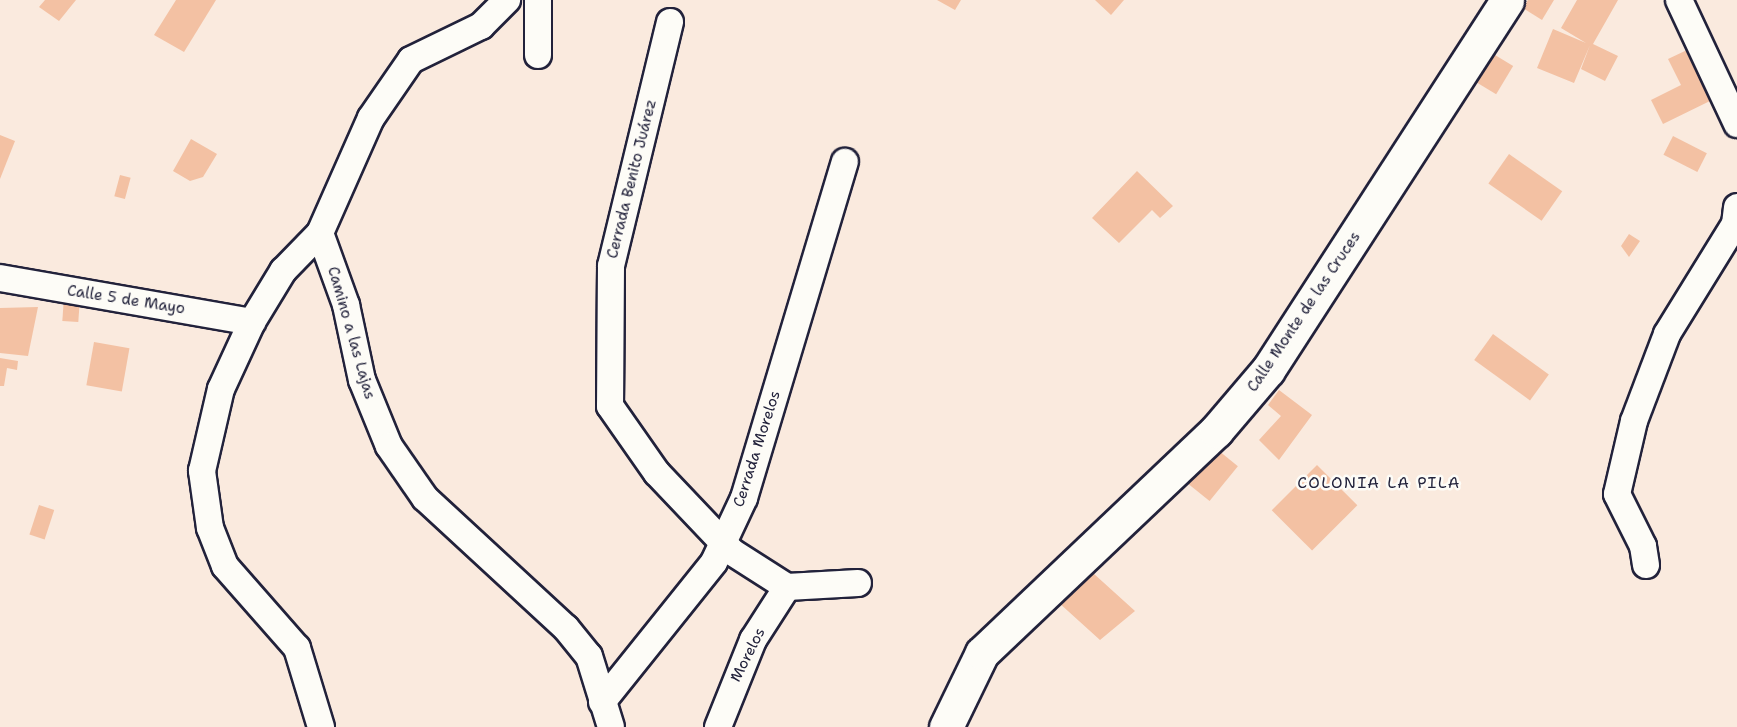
<!DOCTYPE html>
<meta charset="utf-8">
<style>
body{margin:0}
#map{position:relative;width:1737px;height:727px;overflow:hidden;background:#faeade;font-family:"Shantell Sans",sans-serif}
div>[style]{position:absolute}
.building>*{inset:0;background:#f3c1a3;transform-origin:0 0}
.roads{filter:drop-shadow(2px 0 #22223b) drop-shadow(-2px 0 #22223b) drop-shadow(0 2px #22223b) drop-shadow(0 -2px #22223b)}
.street>*{height:26px;margin:-13px;padding:0 13px;transform-origin:13px;border-radius:13px;background:#fdfcf7}
.secondary>*{height:33px;margin:-16.5px;padding:0 16.5px;transform-origin:16.5px;border-radius:16.5px;background:#fdfcf7}
span{translate:-50% -50%;white-space:nowrap;text-align:center;line-height:1.15;-webkit-text-stroke:5px #fdfcf7;paint-order:stroke}
.street-label{font-size:15px;color:#22223b}
.neighbourhood-label{font-size:16px;color:#22223b;letter-spacing:1.5px}
</style>
<div id="map">
<div class="building">
<i style="clip-path:polygon(45px 0,76px 0,59px 21px,39px 7px)"></i>
<i style="clip-path:polygon(176px 0,216px 0,184px 52px,154px 35px)"></i>
<i style="clip-path:polygon(937px 0,961px 0,955px 10px)"></i>
<i style="clip-path:polygon(1095px 0,1124px 0,1111px 15px)"></i>
<i style="clip-path:polygon(1528px 0,1554px 0,1542px 20px,1523px 8px)"></i>
<i style="clip-path:polygon(1577px 0,1618px 0,1593px 44px,1618px 56px,1605px 81px,1581px 69px,1590px 45px,1574px 83px,1537px 68px,1553px 29px,1586px 43px,1561px 28px)"></i>
<i style="clip-path:polygon(1687px 50px,1712px 100px,1663px 124px,1651px 100px,1681px 85px,1668px 59px)"></i>
<i style="left:1490px;top:52px;width:27px;height:33px;rotate:31deg"></i>
<i style="clip-path:polygon(0 135px,15px 141px,0 179px)"></i>
<i style="left:1673px;top:136px;width:38px;height:21px;rotate:27deg"></i>
<i style="clip-path:polygon(191px 139px,217px 154px,203px 177px,190px 181px,173px 171px)"></i>
<i style="left:1509px;top:154px;width:65px;height:36px;rotate:35deg"></i>
<i style="clip-path:polygon(1137px 171px,1173px 206px,1160px 218px,1152px 210px,1119px 243px,1092px 218px)"></i>
<i style="left:120px;top:175px;width:11px;height:22px;rotate:15deg"></i>
<i style="clip-path:polygon(1629px 234px,1640px 241px,1629px 257px,1621px 246px)"></i>
<i style="left:64px;top:297px;width:16px;height:24px;rotate:4deg"></i>
<i style="clip-path:polygon(38px 307px,28px 356px,0 353px,0 308px)"></i>
<i style="left:1493px;top:334px;width:69px;height:32px;rotate:36deg"></i>
<i style="left:94px;top:342px;width:36px;height:44px;rotate:10deg"></i>
<i style="clip-path:polygon(0 358px,18px 361px,17px 370px,7px 368px,4px 386px,0 386px)"></i>
<i style="clip-path:polygon(1279px 390px,1312px 415px,1279px 460px,1259px 440px,1281px 416px,1268px 405px)"></i>
<i style="left:1213px;top:446px;width:32px;height:45px;rotate:39deg"></i>
<i style="left:1317px;top:465px;width:57px;height:64px;rotate:45deg"></i>
<i style="left:39px;top:505px;width:16px;height:31px;rotate:18deg"></i>
<i style="clip-path:polygon(1093px 573px,1135px 611px,1100px 640px,1058px 602px,1069px 588px,1074px 593px)"></i>
</div>
<div class="roads">
<div class="street">
<i style="left:538px;top:0;width:55px;rotate:90deg"></i>
<i style="left:1679px;top:0;width:137px;rotate:64.9deg"></i>
<i style="left:670px;top:22px;width:251px;rotate:103.6deg"></i>
<i style="left:611px;top:266px;width:140px;rotate:90.4deg"></i>
<i style="left:610px;top:406px;width:82px;rotate:55deg"></i>
<i style="left:657px;top:473px;width:109px;rotate:46.5deg"></i>
<i style="left:732px;top:552px;width:65px;rotate:32.5deg"></i>
<i style="left:787px;top:587px;width:71px;rotate:-3.2deg"></i>
<i style="left:320px;top:233px;width:77px;rotate:70.1deg"></i>
<i style="left:346px;top:305px;width:77px;rotate:78deg"></i>
<i style="left:362px;top:380px;width:71px;rotate:67.8deg"></i>
<i style="left:389px;top:446px;width:63px;rotate:55.3deg"></i>
<i style="left:425px;top:498px;width:192px;rotate:42.7deg"></i>
<i style="left:566px;top:628px;width:36px;rotate:51deg"></i>
<i style="left:589px;top:656px;width:74px;rotate:72.8deg"></i>
<i style="left:0;top:278px;width:256px;rotate:9.9deg"></i>
<i style="left:1646px;top:565px;width:19px;rotate:-99deg"></i>
<i style="left:1643px;top:546px;width:58px;rotate:-116.6deg"></i>
<i style="left:1617px;top:494px;width:75px;rotate:-76.9deg"></i>
<i style="left:1634px;top:421px;width:93px;rotate:-69.2deg"></i>
<i style="left:1667px;top:334px;width:129px;rotate:-58.3deg"></i>
<i style="left:1735px;top:224px;width:17px;rotate:-83deg"></i>
<i style="left:602px;top:702px;width:179px;rotate:-51.3deg"></i>
<i style="left:714px;top:562px;width:71px;rotate:-64.9deg"></i>
<i style="left:744px;top:498px;width:351px;rotate:-73.3deg"></i>
<i style="left:321px;top:727px;width:83px;rotate:-106.9deg"></i>
<i style="left:297px;top:648px;width:109px;rotate:-131.3deg"></i>
<i style="left:225px;top:566px;width:41px;rotate:-111.5deg"></i>
<i style="left:210px;top:528px;width:58px;rotate:-98deg"></i>
<i style="left:202px;top:471px;width:84px;rotate:-77deg"></i>
<i style="left:221px;top:389px;width:74px;rotate:-65.2deg"></i>
<i style="left:252px;top:322px;width:60px;rotate:-58.7deg"></i>
<i style="left:283px;top:271px;width:53px;rotate:-45.8deg"></i>
<i style="left:320px;top:233px;width:126px;rotate:-66.1deg"></i>
<i style="left:371px;top:118px;width:70px;rotate:-55.4deg"></i>
<i style="left:411px;top:60px;width:78px;rotate:-25.9deg"></i>
<i style="left:481px;top:26px;width:37px;rotate:-45deg"></i>
<i style="left:718px;top:727px;width:94px;rotate:-68.1deg"></i>
<i style="left:753px;top:640px;width:63px;rotate:-57.3deg"></i>
</div>
<div class="secondary">
<i style="left:946px;top:727px;width:82px;rotate:-64.1deg"></i>
<i style="left:982px;top:653px;width:323px;rotate:-43.5deg"></i>
<i style="left:1216px;top:431px;width:80px;rotate:-49.6deg"></i>
<i style="left:1268px;top:370px;width:440px;rotate:-57.1deg"></i>
</div>
</div>
<div class="street-label">
<span style="left:632px;top:179px;rotate:-76deg">Cerrada Benito Juárez</span>
<span style="left:126px;top:300px;rotate:9deg">Calle 5 de Mayo</span>
<span style="left:1304px;top:312px;rotate:-56deg">Calle Monte de las Cruces</span>
<span style="left:351px;top:333px;rotate:74deg">Camino a las Lajas</span>
<span style="left:757px;top:449px;rotate:-72deg">Cerrada Morelos</span>
<span style="left:748px;top:655px;rotate:-63deg">Morelos</span>
</div>
<div class="neighbourhood-label">
<span style="left:1379px;top:483px">COLONIA LA PILA</span>
</div>
</div>
